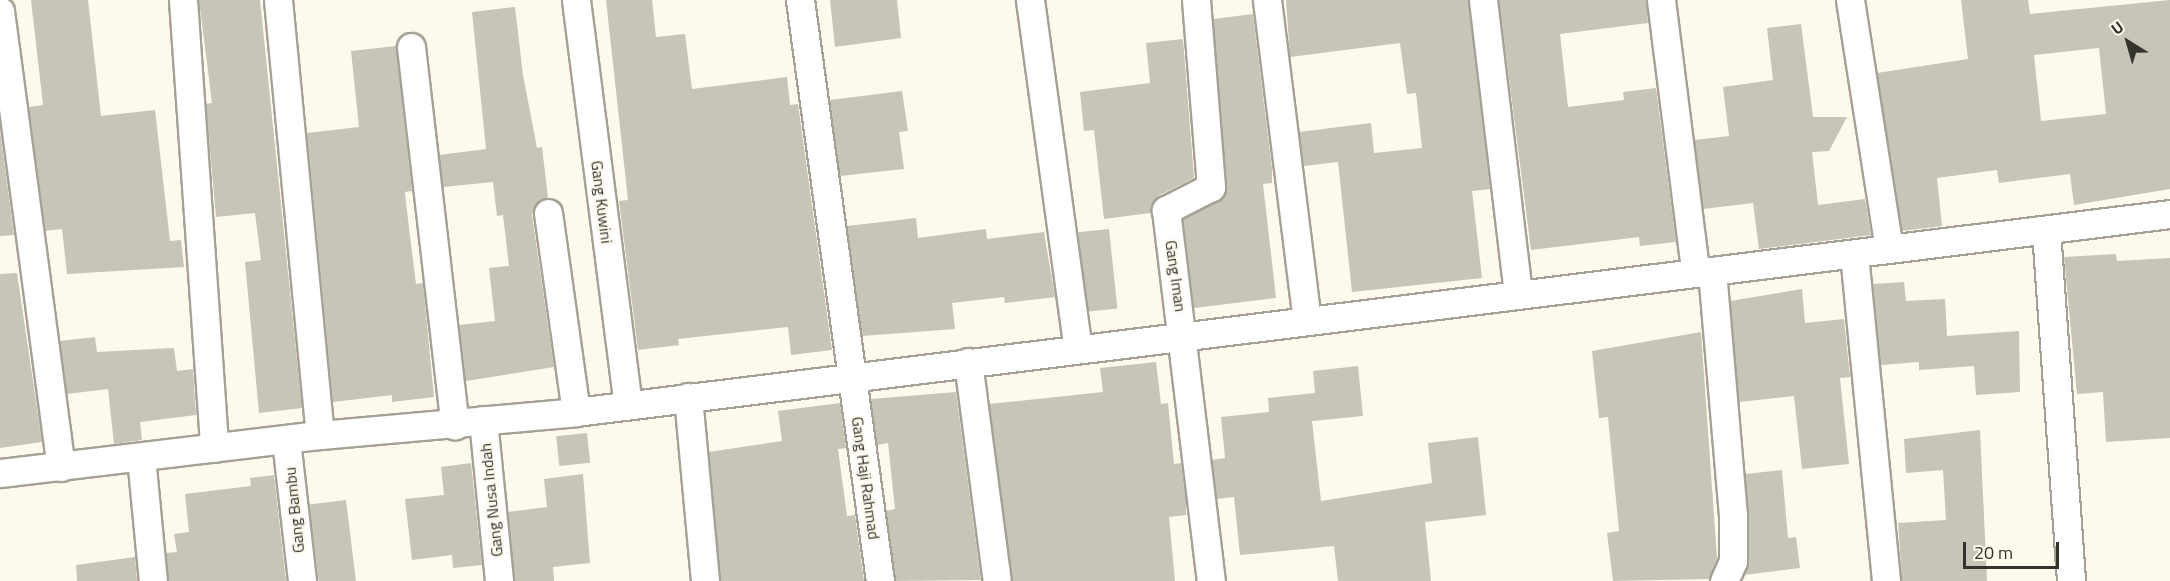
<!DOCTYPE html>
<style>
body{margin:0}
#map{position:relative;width:2170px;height:581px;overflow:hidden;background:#fdf9ed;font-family:"Titillium Web",sans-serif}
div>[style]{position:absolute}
.building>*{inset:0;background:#c7c4b8;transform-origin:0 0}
.roads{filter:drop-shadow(2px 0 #a5a196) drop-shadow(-2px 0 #a5a196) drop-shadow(0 2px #a5a196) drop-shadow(0 -2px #a5a196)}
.street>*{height:27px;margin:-13.5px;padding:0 13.5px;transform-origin:13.5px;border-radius:13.5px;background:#fff}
span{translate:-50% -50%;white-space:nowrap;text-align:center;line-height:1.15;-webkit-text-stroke:4.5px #fdf9ed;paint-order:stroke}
.street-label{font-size:16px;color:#34332e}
.north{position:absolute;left:2098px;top:12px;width:60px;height:60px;-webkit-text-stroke:4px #fdf9ed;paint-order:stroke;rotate:323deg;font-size:16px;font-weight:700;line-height:24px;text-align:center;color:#34332e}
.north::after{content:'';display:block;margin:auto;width:21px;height:27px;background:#34332e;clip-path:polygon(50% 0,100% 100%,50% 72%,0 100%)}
.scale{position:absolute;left:1963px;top:542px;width:96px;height:27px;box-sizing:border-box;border:3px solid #34332e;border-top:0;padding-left:8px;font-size:18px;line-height:21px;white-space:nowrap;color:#34332e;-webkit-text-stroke:4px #fdf9ed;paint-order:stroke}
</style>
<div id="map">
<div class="building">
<i style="clip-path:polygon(31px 0,88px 0,101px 116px,155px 110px,170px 241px,181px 240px,184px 267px,67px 274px,62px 229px,45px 231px,29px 107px,43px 105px)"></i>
<i style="clip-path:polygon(199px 0,260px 0,302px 408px,259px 413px,245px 262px,261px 260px,255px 213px,216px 217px,206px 104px,212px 103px)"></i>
<i style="clip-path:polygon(606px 0,652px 0,656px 37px,685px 34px,692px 89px,787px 77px,790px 105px,798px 104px,832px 350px,791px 355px,788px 327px,678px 339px,679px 345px,638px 350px,619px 201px,628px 200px)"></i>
<i style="clip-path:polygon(830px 0,897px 0,901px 38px,835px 47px)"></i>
<i style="clip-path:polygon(1286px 0,1468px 0,1490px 189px,1472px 191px,1482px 278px,1352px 292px,1338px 162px,1304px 166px,1299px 132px,1371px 123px,1374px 153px,1422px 148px,1416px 93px,1407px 94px,1400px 43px,1290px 57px)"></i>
<i style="clip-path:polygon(1499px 0,1646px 0,1648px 23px,1560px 34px,1568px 107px,1624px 100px,1623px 92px,1656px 88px,1676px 242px,1640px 246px,1639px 237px,1531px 250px)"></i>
<i style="clip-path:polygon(evenodd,1961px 0,2028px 0,2030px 14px,2170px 0,2170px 189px,2074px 205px,2070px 174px,1999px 183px,1997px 170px,1937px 178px,1942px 226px,1902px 231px,1877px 73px,1968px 59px,1961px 0,2099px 48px,2106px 114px,2041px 121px,2034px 55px,2099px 48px)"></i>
<i style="clip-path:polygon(515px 7px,523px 75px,537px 148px,542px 147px,548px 198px,538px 201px,532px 215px,554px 367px,466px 381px,459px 325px,495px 321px,489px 268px,509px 266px,503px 215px,497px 216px,493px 182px,443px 187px,439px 155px,486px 149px,472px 12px)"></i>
<i style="clip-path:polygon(1253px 14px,1272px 169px,1272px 183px,1263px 184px,1276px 298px,1194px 308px,1183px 219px,1219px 201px,1227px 186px,1213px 19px)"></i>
<i style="clip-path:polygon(1801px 24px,1813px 117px,1847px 117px,1829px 151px,1812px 152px,1818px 205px,1865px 199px,1871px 235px,1759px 249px,1753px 203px,1703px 209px,1694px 140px,1729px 136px,1723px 87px,1773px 80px,1767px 28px)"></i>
<i style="clip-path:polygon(1183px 39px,1194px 178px,1158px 196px,1150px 213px,1104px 219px,1094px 130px,1084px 131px,1080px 92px,1150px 83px,1146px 43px)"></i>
<i style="clip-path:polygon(396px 46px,412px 191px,405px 192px,406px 203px,416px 284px,423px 283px,434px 397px,392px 402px,392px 395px,333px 402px,307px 133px,359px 127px,351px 51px)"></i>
<i style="clip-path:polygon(902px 91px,908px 131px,899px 132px,904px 169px,840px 176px,830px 100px)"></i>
<i style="clip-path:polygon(0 130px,14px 235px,0 236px)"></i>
<i style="clip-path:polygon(916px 218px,918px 238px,986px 229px,987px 239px,1044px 232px,1055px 297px,1005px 303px,1004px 297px,952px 303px,955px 329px,862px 336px,847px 226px)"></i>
<i style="left:1109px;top:229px;width:80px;height:31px;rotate:84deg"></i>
<i style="clip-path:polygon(2116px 254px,2117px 261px,2170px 258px,2170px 438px,2106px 442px,2103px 392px,2077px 394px,2064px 257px)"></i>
<i style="clip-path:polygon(17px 273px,42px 442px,0 448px,0 274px)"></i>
<i style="clip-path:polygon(1904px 282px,1906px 301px,1945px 299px,1947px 336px,2019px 331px,2020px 392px,1976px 395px,1974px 366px,1919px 370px,1919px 362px,1881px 365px,1873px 284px)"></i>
<i style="clip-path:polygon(1802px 289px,1805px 323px,1844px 319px,1850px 377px,1840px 378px,1849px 464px,1802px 469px,1794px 396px,1739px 402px,1730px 301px)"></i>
<i style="clip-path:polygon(1701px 332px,1717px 558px,1709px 579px,1613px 581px,1607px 533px,1619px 531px,1608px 417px,1599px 418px,1592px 351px)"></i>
<i style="clip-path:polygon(95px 337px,97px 352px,174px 348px,177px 371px,193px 369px,196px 415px,140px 422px,142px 440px,114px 444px,108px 389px,67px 394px,60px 341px)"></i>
<i style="clip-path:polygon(1156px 362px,1161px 404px,1168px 403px,1174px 464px,1181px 463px,1186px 502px,1186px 515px,1169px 517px,1175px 581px,1012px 581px,989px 404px,1103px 392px,1100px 368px)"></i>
<i style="clip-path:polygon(1358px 366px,1363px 416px,1312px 421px,1321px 501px,1432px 483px,1428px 443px,1478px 437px,1486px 515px,1425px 522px,1431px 581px,1338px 581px,1334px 546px,1240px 555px,1234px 497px,1217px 499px,1212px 460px,1225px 458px,1221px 417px,1269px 412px,1268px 398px,1315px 393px,1313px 371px)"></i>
<i style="clip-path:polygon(956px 392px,981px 580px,895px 581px,886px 511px,895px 509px,888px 443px,877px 445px,871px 399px)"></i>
<i style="clip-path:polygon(840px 403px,846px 448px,838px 449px,847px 516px,855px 515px,864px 581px,721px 581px,709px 452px,782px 441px,778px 411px)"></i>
<i style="clip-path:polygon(1980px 430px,1987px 581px,1902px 581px,1898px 523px,1946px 520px,1943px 470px,1906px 473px,1904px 439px)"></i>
<i style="left:587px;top:433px;width:30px;height:31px;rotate:84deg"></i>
<i style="clip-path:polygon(471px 463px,482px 565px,453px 568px,452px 555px,412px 560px,405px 499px,444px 495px,441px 467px)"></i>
<i style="clip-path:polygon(1782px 470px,1788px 538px,1796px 537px,1800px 568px,1744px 575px,1749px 561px,1745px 474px)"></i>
<i style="clip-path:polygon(583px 474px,590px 563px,553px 567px,554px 581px,514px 581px,508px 512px,547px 507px,544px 479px)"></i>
<i style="clip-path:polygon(274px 475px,286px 581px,168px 581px,166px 553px,177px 552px,174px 534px,189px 532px,185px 494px,251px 486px,250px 478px)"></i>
<i style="left:346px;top:500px;width:82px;height:37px;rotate:83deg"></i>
<i style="clip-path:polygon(135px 557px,137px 581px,77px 581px,76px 565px)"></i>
</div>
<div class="roads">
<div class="street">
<i style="left:183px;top:0;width:449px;rotate:86deg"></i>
<i style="left:278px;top:0;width:437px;rotate:84.5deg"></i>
<i style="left:576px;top:0;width:407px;rotate:82.7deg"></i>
<i style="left:800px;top:0;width:586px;rotate:82.16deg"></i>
<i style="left:1030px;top:0;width:352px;rotate:82.2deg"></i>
<i style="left:1196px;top:0;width:188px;rotate:85.4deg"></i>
<i style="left:1211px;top:187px;width:51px;rotate:152.9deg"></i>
<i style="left:1166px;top:210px;width:374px;rotate:83.1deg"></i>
<i style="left:1267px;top:0;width:321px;rotate:82.9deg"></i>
<i style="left:1483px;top:0;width:296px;rotate:83.2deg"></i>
<i style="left:1661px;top:0;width:273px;rotate:82.8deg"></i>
<i style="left:1850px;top:0;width:252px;rotate:81.1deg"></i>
<i style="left:0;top:11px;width:460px;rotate:82.4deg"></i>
<i style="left:411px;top:47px;width:381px;rotate:83.4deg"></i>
<i style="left:548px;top:213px;width:201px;rotate:82deg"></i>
<i style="left:2046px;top:231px;width:351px;rotate:85.9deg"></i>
<i style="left:1854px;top:254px;width:329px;rotate:84.4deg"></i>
<i style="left:1712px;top:271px;width:244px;rotate:85.1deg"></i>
<i style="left:1733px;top:514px;width:47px;rotate:90deg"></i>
<i style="left:1733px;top:561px;width:22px;rotate:114deg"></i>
<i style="left:968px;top:362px;width:221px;rotate:82.5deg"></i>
<i style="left:688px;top:397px;width:185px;rotate:84.7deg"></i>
<i style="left:483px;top:420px;width:162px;rotate:84.3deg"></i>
<i style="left:286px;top:440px;width:142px;rotate:83.5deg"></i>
<i style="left:141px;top:457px;width:125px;rotate:84.5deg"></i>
<i style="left:0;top:473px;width:322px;rotate:-6.8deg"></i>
<i style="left:320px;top:435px;width:257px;rotate:-5.1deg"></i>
<i style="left:576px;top:412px;width:1606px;rotate:-7.08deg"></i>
</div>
</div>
<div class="street-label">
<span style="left:602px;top:202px;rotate:83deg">Gang Kuwini</span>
<span style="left:1176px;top:276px;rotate:82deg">Gang Iman</span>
<span style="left:866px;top:478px;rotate:82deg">Gang Haji Rahmad</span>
<span style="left:491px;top:500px;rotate:-96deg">Gang Nusa Indah</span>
<span style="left:294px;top:510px;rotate:-96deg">Gang Bambu</span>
</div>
<div class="north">U</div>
<div class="scale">20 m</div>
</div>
